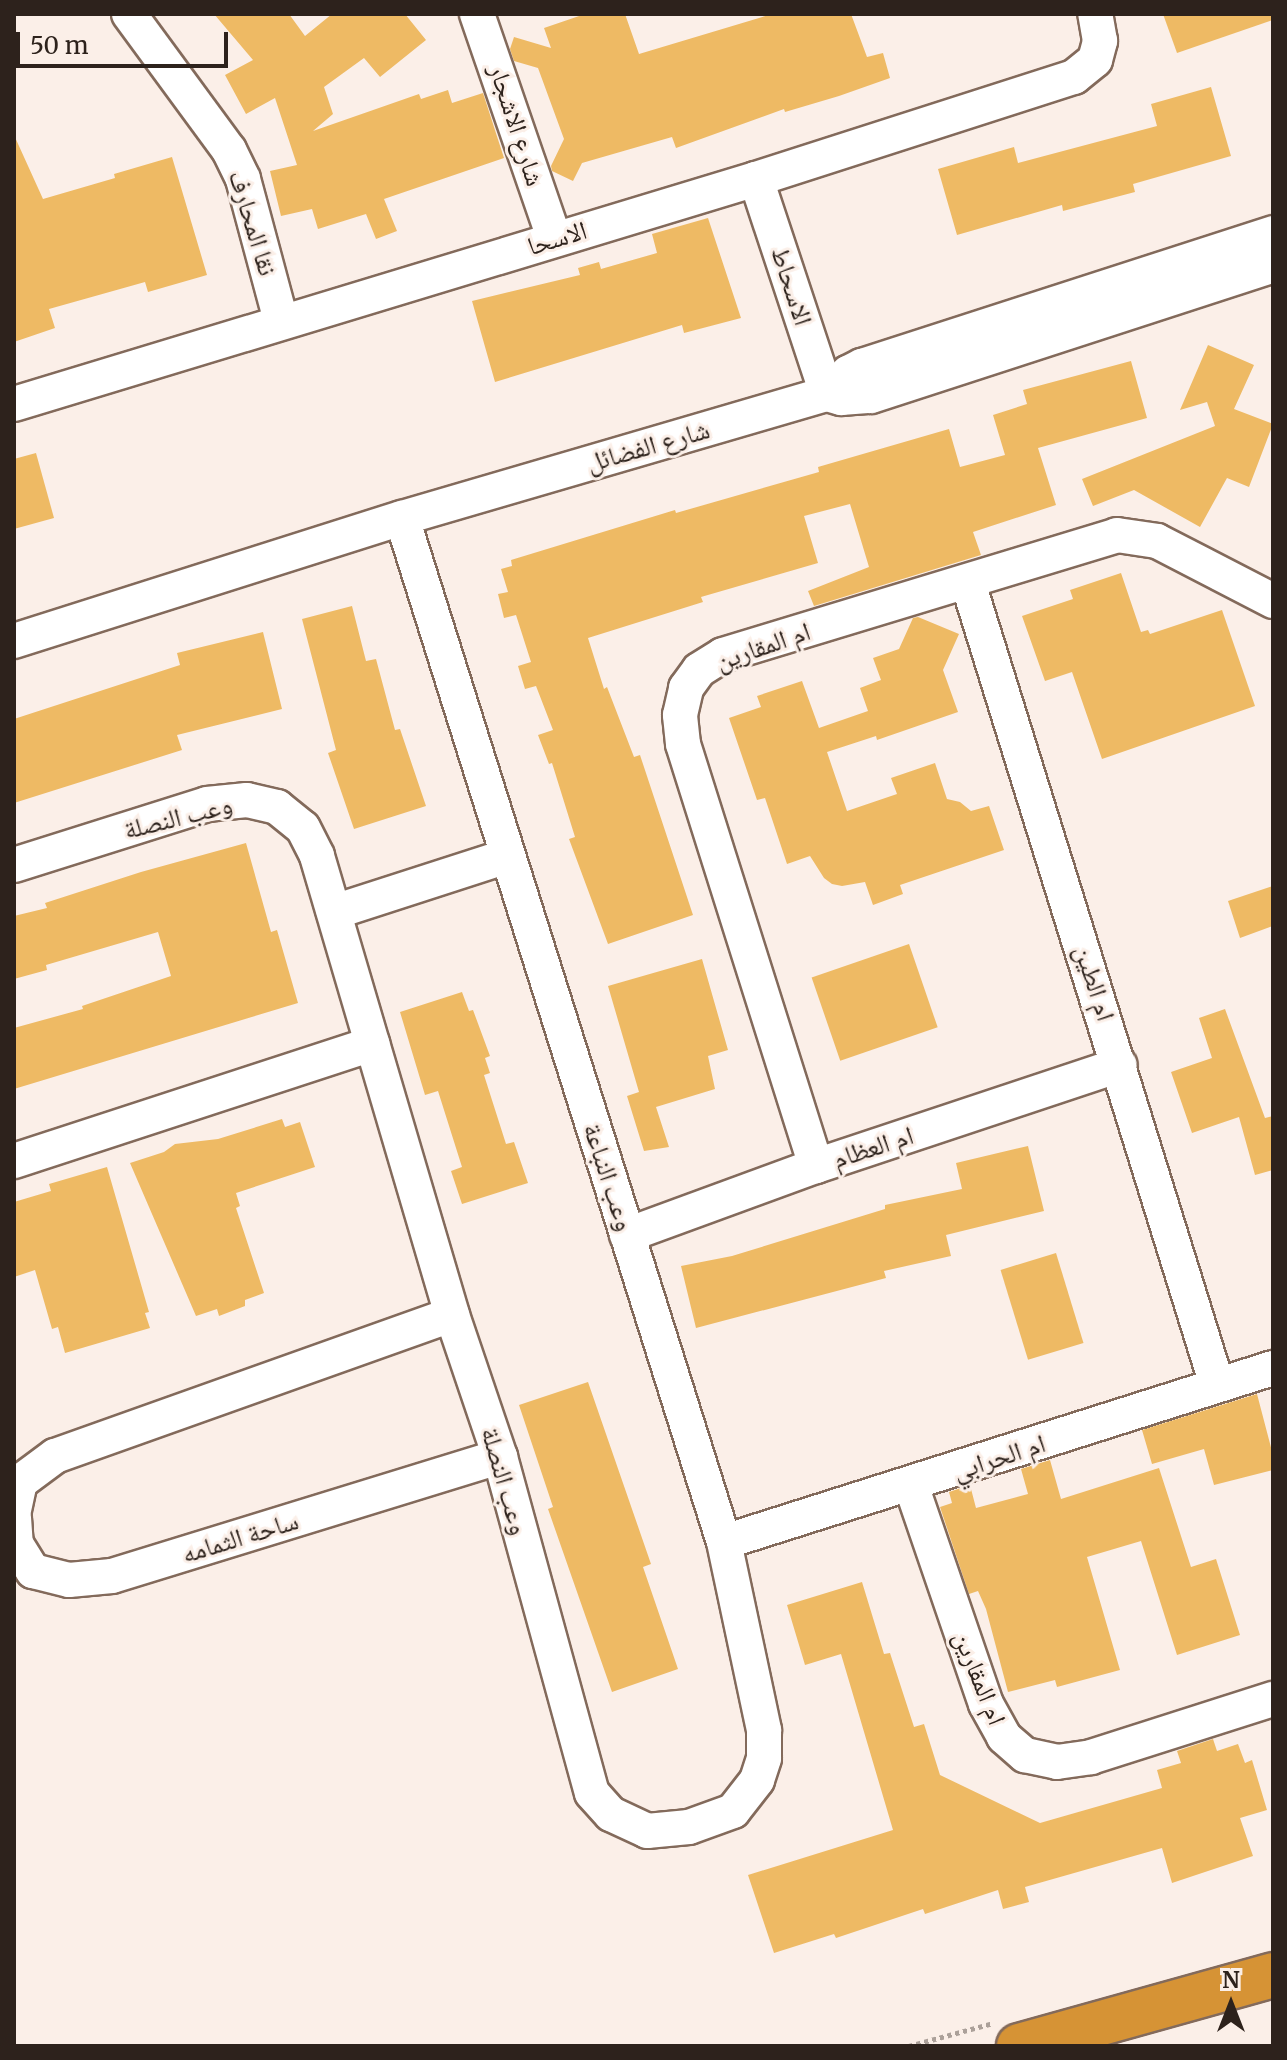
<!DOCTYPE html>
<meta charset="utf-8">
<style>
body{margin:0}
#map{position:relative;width:1287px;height:2060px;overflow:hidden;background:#fbefe8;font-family:Merriweather,"Noto Naskh Arabic",serif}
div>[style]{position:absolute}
.building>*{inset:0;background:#eeba64;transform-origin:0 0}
.path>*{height:5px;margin-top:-2.5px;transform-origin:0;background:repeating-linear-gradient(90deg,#aba099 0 4px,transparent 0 8px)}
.roads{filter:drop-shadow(2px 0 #836a5b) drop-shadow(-2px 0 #836a5b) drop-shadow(0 2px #836a5b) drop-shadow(0 -2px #836a5b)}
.minor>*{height:34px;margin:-17px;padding:0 17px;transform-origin:17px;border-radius:17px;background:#fff}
.highway>*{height:44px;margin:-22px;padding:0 22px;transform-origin:22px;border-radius:22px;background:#d69335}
span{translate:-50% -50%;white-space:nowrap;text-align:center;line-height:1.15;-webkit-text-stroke:6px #fbefe8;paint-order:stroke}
.street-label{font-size:26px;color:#2d221c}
.frame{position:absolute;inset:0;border:16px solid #2d221c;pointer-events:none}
.north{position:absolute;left:1191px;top:1964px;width:80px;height:80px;-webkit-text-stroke:6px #fbefe8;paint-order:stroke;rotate:0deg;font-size:22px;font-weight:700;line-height:32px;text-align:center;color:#2d221c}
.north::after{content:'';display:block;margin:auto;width:28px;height:36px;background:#2d221c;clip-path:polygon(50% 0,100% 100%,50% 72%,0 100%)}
.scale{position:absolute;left:16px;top:32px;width:212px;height:36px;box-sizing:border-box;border:4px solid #2d221c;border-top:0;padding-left:10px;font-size:24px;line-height:28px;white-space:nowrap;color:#2d221c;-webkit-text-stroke:6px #fbefe8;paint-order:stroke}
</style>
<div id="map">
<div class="building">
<i style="clip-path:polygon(214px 14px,289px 14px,305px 36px,332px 14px,405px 14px,426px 40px,380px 77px,364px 58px,324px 87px,333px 114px,313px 131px,419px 94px,421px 99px,448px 90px,452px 103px,483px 93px,504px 158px,384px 199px,397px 231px,376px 239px,366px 214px,318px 229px,312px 209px,281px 216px,270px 171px,297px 165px,275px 98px,246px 114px,225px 75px,253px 60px)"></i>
<i style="clip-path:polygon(585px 14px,625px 14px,639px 54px,772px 14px,851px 14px,867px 57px,883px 53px,890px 78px,839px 96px,785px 112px,784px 109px,676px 148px,672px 137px,582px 163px,573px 181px,552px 171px,551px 166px,564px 139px,538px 68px,514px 61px,510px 49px,514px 37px,551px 48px,544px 28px)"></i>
<i style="clip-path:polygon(1163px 14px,1273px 14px,1273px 20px,1177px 53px)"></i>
<i style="clip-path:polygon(1211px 87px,1231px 156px,1133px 184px,1135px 192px,1063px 211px,1062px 205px,957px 235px,938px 169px,1014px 147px,1018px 163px,1157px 126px,1151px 104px)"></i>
<i style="clip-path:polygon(14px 135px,43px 199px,115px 178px,114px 174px,172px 157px,207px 275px,148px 292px,145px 282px,49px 309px,55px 328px,14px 342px)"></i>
<i style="clip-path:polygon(708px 218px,741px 318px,684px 333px,682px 325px,495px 382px,472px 301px,580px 275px,578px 268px,599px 262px,601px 269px,657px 253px,652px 234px)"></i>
<i style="clip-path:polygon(1208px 345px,1254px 365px,1234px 409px,1273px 424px,1249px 487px,1227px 478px,1200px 527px,1134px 490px,1093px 506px,1082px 479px,1215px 426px,1207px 402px,1180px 410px)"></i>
<i style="clip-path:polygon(1131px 361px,1147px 418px,1038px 448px,1056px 505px,973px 532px,981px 555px,814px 606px,808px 591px,869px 567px,850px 504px,804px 516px,818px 563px,701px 597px,703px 602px,588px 638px,604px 689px,607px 687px,634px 757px,640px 755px,693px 915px,608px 944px,569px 839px,575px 837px,552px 763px,549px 764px,538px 735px,553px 730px,536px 686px,525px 689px,518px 666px,531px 662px,516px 615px,504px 618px,498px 594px,508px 592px,501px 569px,512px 566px,511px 560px,675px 510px,676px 513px,819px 472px,818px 467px,949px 429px,960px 467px,1005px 455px,993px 415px,1027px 404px,1023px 390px)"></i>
<i style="clip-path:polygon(36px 453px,54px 518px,14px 529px,14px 459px)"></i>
<i style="clip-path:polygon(1121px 573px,1141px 632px,1148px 630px,1150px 634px,1222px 610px,1255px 706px,1102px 759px,1072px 672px,1045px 681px,1022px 616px,1073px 599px,1070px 590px)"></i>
<i style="clip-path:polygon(352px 606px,366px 661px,376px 659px,395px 730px,400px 729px,426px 806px,354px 829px,328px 753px,336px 750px,302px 619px)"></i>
<i style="clip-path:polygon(918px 617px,959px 634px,943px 670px,958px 712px,877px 740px,876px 736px,827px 752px,847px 811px,897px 794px,891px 778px,935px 763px,947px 799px,960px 802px,971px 811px,989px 806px,1004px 850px,900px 885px,903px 894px,873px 905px,865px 882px,842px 886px,832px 884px,824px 878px,810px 856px,787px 864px,765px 798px,757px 800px,729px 718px,761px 707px,757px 696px,802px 681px,819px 728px,868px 711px,860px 688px,881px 680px,873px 658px,899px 649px,913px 618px)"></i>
<i style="clip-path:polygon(263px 632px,282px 709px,177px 735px,182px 750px,14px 803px,14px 719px,180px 665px,177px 653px)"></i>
<i style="clip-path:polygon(246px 843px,271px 932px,277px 930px,298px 1003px,14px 1089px,14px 1028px,83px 1009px,82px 1006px,171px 976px,158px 932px,46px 965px,47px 970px,14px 979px,14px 916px,47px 908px,45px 903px,141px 872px)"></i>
<i style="clip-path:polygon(1273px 886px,1273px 926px,1240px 938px,1228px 901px)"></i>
<i style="left:909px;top:944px;width:88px;height:103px;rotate:71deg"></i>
<i style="clip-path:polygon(702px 959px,728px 1050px,708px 1056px,715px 1089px,656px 1107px,669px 1147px,644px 1151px,627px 1096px,639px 1092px,608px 986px)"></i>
<i style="clip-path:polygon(462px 992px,469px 1011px,473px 1010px,490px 1056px,485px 1058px,490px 1073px,484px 1075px,506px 1144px,514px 1142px,528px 1183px,462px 1204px,451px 1171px,462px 1167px,438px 1091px,425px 1095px,400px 1012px)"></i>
<i style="clip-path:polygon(1225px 1009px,1265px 1118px,1273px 1116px,1273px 1170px,1255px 1175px,1239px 1117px,1192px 1133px,1171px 1072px,1212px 1058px,1199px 1018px)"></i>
<i style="clip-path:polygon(282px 1119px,285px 1127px,300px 1122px,315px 1167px,236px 1193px,240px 1206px,236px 1208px,264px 1293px,245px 1300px,245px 1306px,219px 1316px,217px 1309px,196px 1316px,130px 1163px,164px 1152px,175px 1144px,218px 1139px)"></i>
<i style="clip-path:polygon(1028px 1146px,1044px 1211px,946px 1235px,951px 1256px,884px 1271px,886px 1278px,696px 1328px,681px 1266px,732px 1256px,885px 1209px,885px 1205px,962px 1189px,956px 1163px)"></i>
<i style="clip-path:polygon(107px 1167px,149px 1312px,145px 1313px,150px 1328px,65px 1353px,58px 1327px,52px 1329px,35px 1270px,14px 1277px,14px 1202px,51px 1191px,49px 1184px)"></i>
<i style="left:1056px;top:1253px;width:94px;height:58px;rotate:73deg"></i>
<i style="clip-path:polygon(588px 1382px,651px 1564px,643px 1567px,678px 1669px,612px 1692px,548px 1509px,553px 1507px,519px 1405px)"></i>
<i style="clip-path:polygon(1257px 1394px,1273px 1455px,1273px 1470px,1214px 1485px,1204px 1449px,1152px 1464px,1142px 1430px)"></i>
<i style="clip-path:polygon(1050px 1460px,1061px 1499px,1159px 1468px,1191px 1567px,1216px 1559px,1240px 1635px,1177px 1655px,1141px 1541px,1087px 1557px,1120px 1670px,1057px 1687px,1055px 1680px,1008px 1692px,986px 1609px,978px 1591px,969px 1594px,940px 1507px,952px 1503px,949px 1492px,970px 1485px,976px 1508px,1028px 1494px,1021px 1469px)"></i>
<i style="clip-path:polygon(862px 1582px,884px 1654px,890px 1653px,914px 1727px,924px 1724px,940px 1775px,1040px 1823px,1162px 1788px,1157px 1770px,1181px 1763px,1177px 1751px,1213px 1739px,1217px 1751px,1238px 1744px,1245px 1763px,1252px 1760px,1267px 1810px,1240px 1818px,1253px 1856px,1172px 1883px,1162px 1848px,1025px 1887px,1029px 1902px,1003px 1909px,998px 1890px,925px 1914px,923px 1909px,836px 1938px,834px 1934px,774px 1953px,748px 1875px,893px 1830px,841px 1654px,805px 1665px,787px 1605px)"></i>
</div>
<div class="path">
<i style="left:909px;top:2046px;width:87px;rotate:-15.3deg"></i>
</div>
<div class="roads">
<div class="minor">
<i style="left:129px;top:14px;width:169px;rotate:53.7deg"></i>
<i style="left:229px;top:150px;width:32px;rotate:64deg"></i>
<i style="left:243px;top:179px;width:147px;rotate:75deg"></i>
<i style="left:477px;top:14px;width:237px;rotate:71deg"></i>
<i style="left:756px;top:179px;width:226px;rotate:71.7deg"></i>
<i style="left:827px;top:394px;width:15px;rotate:16deg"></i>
<i style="left:841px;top:398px;width:30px;rotate:-4deg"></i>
<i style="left:871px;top:396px;width:423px;rotate:-18deg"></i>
<i style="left:14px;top:404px;width:775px;rotate:-16.87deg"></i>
<i style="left:756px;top:179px;width:334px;rotate:-17.8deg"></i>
<i style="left:1074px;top:77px;width:27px;rotate:-39deg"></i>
<i style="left:1095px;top:60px;width:20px;rotate:-75deg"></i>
<i style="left:1100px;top:41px;width:27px;rotate:-100deg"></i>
<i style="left:968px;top:583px;width:840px;rotate:72.75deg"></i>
<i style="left:14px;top:641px;width:407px;rotate:-17.6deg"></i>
<i style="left:402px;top:518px;width:443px;rotate:-16.3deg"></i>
<i style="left:827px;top:394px;width:30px;rotate:-45deg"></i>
<i style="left:848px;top:373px;width:16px;rotate:-27deg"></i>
<i style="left:862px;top:366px;width:432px;rotate:-17.9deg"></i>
<i style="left:14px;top:865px;width:202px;rotate:-17.5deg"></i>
<i style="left:207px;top:804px;width:40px;rotate:-5.7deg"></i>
<i style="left:247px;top:800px;width:31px;rotate:13deg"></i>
<i style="left:277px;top:807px;width:33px;rotate:39deg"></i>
<i style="left:303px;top:828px;width:31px;rotate:63deg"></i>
<i style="left:317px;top:856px;width:478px;rotate:73.6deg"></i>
<i style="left:452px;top:1315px;width:150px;rotate:71.3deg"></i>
<i style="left:500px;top:1457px;width:348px;rotate:74.7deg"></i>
<i style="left:592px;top:1793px;width:28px;rotate:48deg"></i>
<i style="left:611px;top:1814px;width:40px;rotate:25deg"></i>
<i style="left:647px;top:1831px;width:42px;rotate:-5.4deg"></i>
<i style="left:689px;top:1827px;width:47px;rotate:-20deg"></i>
<i style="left:733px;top:1811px;width:39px;rotate:-52deg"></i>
<i style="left:757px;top:1780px;width:23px;rotate:-72deg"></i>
<i style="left:764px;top:1758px;width:28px;rotate:-90deg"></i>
<i style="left:764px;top:1730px;width:192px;rotate:-102deg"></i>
<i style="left:724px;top:1542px;width:1073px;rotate:-107.46deg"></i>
<i style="left:334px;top:912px;width:182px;rotate:-17.9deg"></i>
<i style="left:14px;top:1161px;width:377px;rotate:-18.1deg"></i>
<i style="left:816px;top:1166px;width:442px;rotate:-107.5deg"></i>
<i style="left:683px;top:744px;width:29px;rotate:-96deg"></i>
<i style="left:680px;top:715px;width:28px;rotate:-77deg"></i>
<i style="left:686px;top:688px;width:22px;rotate:-54deg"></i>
<i style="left:699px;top:670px;width:28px;rotate:-32deg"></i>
<i style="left:723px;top:655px;width:412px;rotate:-16.9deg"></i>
<i style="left:1117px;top:535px;width:40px;rotate:8.5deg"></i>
<i style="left:1157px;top:541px;width:131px;rotate:27.3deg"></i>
<i style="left:627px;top:1235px;width:201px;rotate:-20.1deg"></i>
<i style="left:816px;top:1166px;width:320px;rotate:-18.4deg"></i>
<i style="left:911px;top:1485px;width:231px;rotate:71.1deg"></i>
<i style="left:986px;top:1704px;width:38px;rotate:61deg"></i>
<i style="left:1004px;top:1737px;width:28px;rotate:41deg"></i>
<i style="left:1025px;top:1755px;width:33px;rotate:12deg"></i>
<i style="left:1057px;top:1762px;width:34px;rotate:-8deg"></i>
<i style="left:1091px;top:1757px;width:191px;rotate:-17.7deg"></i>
<i style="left:14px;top:1510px;width:29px;rotate:-78deg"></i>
<i style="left:20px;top:1482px;width:44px;rotate:-36.6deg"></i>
<i style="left:55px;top:1456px;width:421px;rotate:-19.6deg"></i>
<i style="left:14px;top:1518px;width:26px;rotate:86deg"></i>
<i style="left:16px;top:1544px;width:32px;rotate:58deg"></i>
<i style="left:33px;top:1571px;width:37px;rotate:14deg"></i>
<i style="left:69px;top:1580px;width:43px;rotate:-5.3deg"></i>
<i style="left:112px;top:1576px;width:406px;rotate:-17.1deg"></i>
<i style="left:724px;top:1542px;width:576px;rotate:-17.59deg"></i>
</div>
<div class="highway">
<i style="left:1019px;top:2046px;width:264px;rotate:-15.6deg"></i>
</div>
</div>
<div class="street-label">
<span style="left:517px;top:125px;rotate:72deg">شارع الاشجار</span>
<span style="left:253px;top:223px;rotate:73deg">نقا المحارف</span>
<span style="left:557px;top:238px;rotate:-17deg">الاسحا</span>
<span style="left:792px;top:286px;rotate:72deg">الاسحاط</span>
<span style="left:648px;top:446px;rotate:-16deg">شارع الفضائل</span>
<span style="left:763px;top:646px;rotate:-19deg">ام المقارين</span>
<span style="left:178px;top:817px;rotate:-14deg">وعب النصلة</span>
<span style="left:1095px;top:983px;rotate:72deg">ام الطين</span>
<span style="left:873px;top:1147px;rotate:-18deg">ام العظام</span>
<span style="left:609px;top:1177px;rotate:72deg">وعب النباعة</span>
<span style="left:999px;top:1457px;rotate:-18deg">ام الحرابي</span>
<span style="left:505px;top:1481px;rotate:74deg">وعب النصلة</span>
<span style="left:240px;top:1537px;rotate:-17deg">ساحة الثمامه</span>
<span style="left:980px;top:1678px;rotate:68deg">ام المقارين</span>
</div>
<div class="frame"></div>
<div class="north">N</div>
<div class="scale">50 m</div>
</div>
